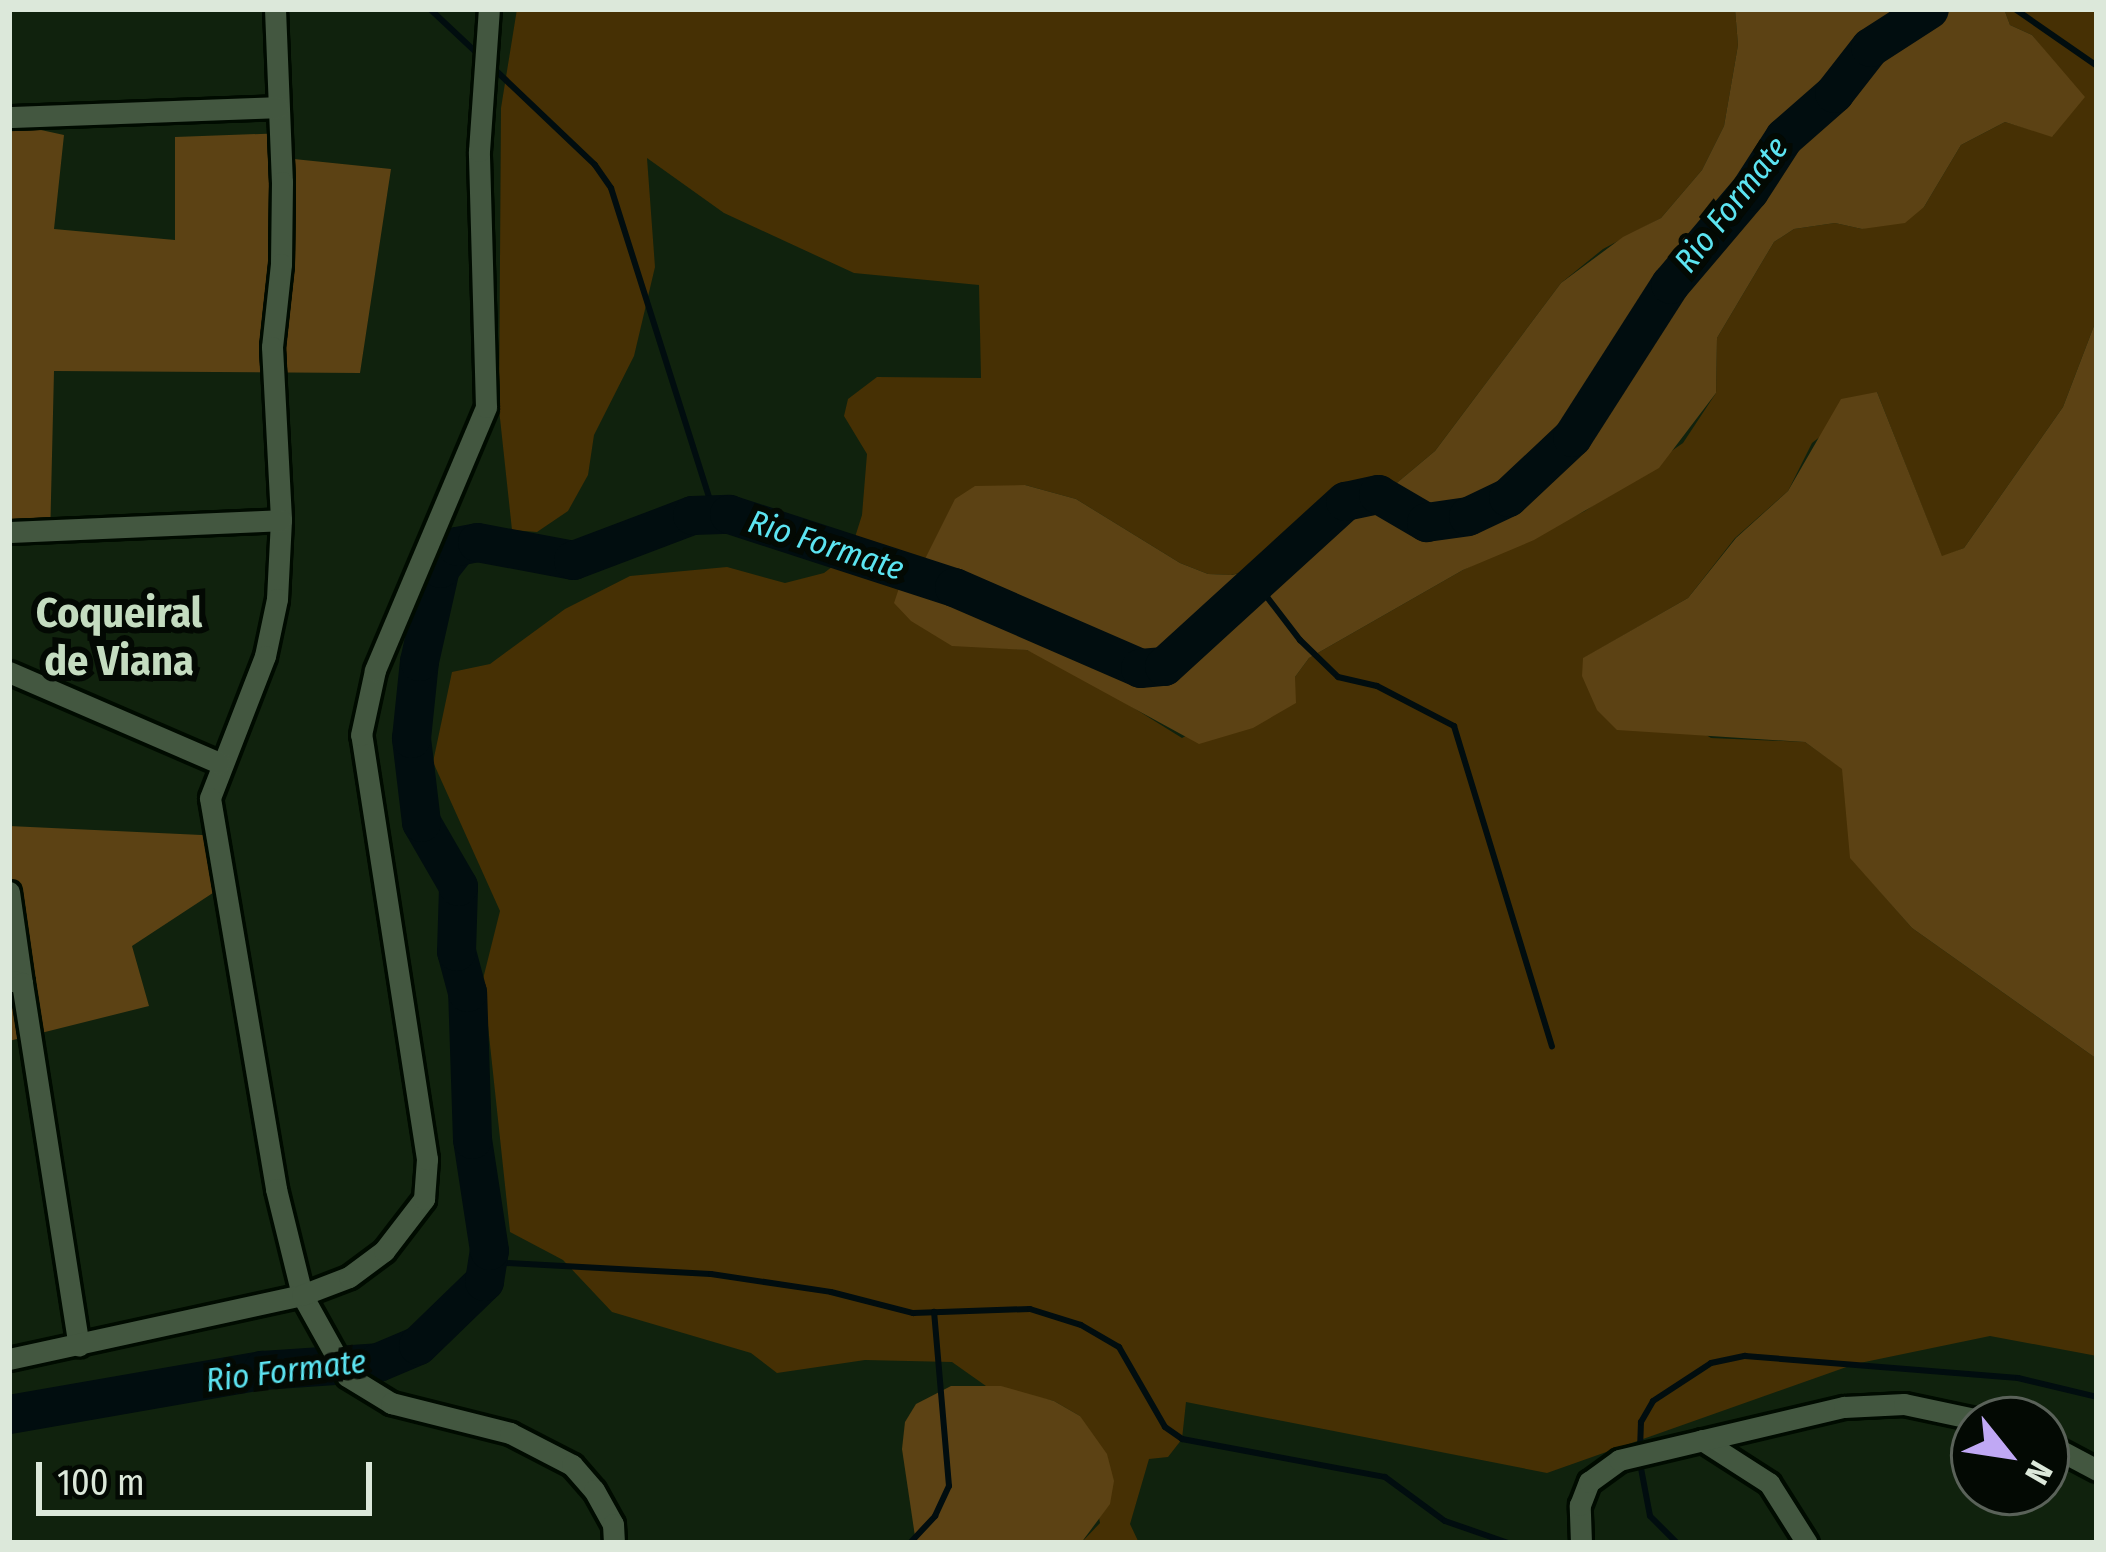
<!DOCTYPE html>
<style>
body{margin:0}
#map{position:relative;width:2106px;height:1552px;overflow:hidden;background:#10220d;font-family:"Fira Sans Condensed",sans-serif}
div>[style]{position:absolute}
.green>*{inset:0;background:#463004}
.forest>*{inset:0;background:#5c4214}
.stream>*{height:6px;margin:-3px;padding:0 3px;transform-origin:3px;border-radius:3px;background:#010d0f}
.river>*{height:39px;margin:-19.5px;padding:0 19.5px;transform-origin:19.5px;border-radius:19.5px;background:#010d0f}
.roads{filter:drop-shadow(3px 0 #000b00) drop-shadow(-3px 0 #000b00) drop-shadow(0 3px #000b00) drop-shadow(0 -3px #000b00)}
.street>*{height:21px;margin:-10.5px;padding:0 10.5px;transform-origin:10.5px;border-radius:10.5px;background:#435740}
span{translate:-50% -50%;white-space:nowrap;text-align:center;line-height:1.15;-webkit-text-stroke:12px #030903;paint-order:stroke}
.water-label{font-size:33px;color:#5ce4f1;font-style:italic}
.district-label{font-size:42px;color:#c4dcc0;font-weight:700}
.frame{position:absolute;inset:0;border:12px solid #dce8da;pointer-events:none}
.north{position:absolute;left:1950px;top:1396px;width:120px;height:120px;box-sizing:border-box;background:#030903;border:3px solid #5a6259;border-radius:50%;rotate:120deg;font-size:33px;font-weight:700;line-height:48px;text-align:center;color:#dce8da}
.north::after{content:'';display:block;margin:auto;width:42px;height:54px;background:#c0a8f4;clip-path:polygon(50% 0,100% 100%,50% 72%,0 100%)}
.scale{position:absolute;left:36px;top:1462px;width:336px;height:54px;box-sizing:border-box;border:6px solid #dce8da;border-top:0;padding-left:15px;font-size:36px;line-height:42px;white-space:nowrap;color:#dce8da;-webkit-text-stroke:9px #030903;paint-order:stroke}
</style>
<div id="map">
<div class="green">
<i style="clip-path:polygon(517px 9px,1735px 9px,1738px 45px,1724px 126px,1702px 170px,1661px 218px,1603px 249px,1561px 283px,1435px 451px,1355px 518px,1279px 563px,1231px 575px,1208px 574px,1180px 563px,1076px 499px,1025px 485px,935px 543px,923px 564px,1003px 648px,1027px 650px,1071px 669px,1182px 738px,1295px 677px,1309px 658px,1463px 570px,1585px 511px,1683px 443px,1716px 393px,1717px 338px,1774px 242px,1794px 229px,1835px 223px,1862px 229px,1924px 207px,1961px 145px,2005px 122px,2053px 136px,2066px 77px,2032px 35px,2010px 25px,2004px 9px,2097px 9px,2097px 318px,2063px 407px,1964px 548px,1942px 557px,1877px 392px,1812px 443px,1788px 491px,1735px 538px,1688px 598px,1584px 658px,1711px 738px,1805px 742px,1843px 769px,1851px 858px,1912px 928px,2097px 1059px,2097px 1356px,1990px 1336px,1855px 1364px,1547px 1473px,1186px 1402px,1182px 1439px,1168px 1457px,1149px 1459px,1130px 1524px,1139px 1543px,1081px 1543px,1100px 1523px,1080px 1416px,1054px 1401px,986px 1386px,952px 1362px,865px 1360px,777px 1373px,751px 1353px,612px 1312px,563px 1260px,510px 1232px,483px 979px,500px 911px,433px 762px,452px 672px,490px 664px,565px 609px,630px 576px,727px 567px,785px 583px,824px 573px,850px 553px,862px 515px,867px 454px,844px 416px,848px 399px,877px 377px,981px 378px,979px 285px,854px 273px,724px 213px,647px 158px,655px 267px,634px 356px,594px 435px,588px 475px,568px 511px,537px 532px,512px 530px,499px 409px,501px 108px)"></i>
</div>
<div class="forest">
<i style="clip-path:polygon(1735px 9px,2004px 9px,2010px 25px,2032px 35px,2085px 97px,2052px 137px,2005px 122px,1961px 145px,1924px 207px,1905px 223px,1862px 229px,1835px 223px,1794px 229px,1774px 242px,1717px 338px,1716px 393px,1659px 468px,1534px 540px,1463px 570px,1309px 658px,1295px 677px,1296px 703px,1253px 728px,1199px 744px,1027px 650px,952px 646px,911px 621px,894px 603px,903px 576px,923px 563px,955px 499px,975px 486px,1025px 485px,1076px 499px,1180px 563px,1208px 574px,1232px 575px,1279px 563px,1355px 518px,1435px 451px,1561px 283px,1623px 237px,1661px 218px,1702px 170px,1724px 126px,1738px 45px)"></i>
<i style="clip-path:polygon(9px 123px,64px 135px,54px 229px,175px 240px,175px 137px,286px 133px,284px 158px,391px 169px,360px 373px,54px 371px,50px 541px,9px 541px)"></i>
<i style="clip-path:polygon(2097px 318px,2097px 1059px,1912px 928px,1850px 858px,1842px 769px,1805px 742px,1617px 730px,1597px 710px,1582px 676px,1583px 658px,1688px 598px,1736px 538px,1788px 491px,1841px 399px,1877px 392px,1942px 556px,1964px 548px,2063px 407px)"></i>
<i style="clip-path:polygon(9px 826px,223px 836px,225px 885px,132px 946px,149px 1006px,9px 1041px,9px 981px,19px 985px,9px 908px)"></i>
<i style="clip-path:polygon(951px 1386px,1001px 1386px,1054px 1401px,1080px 1416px,1107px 1454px,1114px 1481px,1110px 1504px,1081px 1543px,916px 1543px,902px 1449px,905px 1422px,916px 1404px)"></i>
</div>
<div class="stream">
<i style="left:430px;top:9px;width:67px;rotate:43.2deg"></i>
<i style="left:2015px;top:9px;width:100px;rotate:34.8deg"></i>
<i style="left:489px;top:64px;width:146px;rotate:43.6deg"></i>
<i style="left:595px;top:165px;width:28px;rotate:55deg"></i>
<i style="left:611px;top:188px;width:341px;rotate:72.4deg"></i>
<i style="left:1257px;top:584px;width:71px;rotate:52.5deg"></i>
<i style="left:1300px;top:640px;width:53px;rotate:44.2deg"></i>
<i style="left:1338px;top:677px;width:40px;rotate:13deg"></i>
<i style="left:1377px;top:686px;width:87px;rotate:27.5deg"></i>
<i style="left:1454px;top:726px;width:335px;rotate:73deg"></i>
<i style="left:489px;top:1262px;width:222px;rotate:3.1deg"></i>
<i style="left:711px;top:1274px;width:121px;rotate:8.5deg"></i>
<i style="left:831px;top:1292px;width:85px;rotate:14.4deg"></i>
<i style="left:913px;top:1313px;width:117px;rotate:-2deg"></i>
<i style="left:1030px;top:1309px;width:53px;rotate:17.4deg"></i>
<i style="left:1081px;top:1325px;width:44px;rotate:30.1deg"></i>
<i style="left:1119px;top:1347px;width:92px;rotate:60.1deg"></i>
<i style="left:1165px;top:1427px;width:21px;rotate:35deg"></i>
<i style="left:1182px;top:1439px;width:207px;rotate:10.6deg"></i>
<i style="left:1385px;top:1477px;width:74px;rotate:36.3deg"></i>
<i style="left:1445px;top:1521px;width:67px;rotate:19.2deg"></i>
<i style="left:1640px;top:1450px;width:28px;rotate:-88deg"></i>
<i style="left:1641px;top:1422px;width:24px;rotate:-60deg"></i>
<i style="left:1653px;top:1401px;width:69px;rotate:-33.2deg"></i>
<i style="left:1711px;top:1363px;width:35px;rotate:-12deg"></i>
<i style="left:1745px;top:1356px;width:274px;rotate:4.6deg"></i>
<i style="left:2018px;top:1378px;width:81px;rotate:13.5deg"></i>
<i style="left:1640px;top:1463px;width:54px;rotate:79.3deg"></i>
<i style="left:1650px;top:1516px;width:38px;rotate:45deg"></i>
<i style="left:910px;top:1543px;width:37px;rotate:-47deg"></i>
<i style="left:935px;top:1516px;width:33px;rotate:-65deg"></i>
<i style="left:949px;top:1486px;width:175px;rotate:-94.9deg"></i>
</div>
<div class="river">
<i style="left:9px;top:1414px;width:257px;rotate:-9.9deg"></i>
<i style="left:262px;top:1370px;width:116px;rotate:-3.9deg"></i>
<i style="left:378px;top:1362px;width:43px;rotate:-23deg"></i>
<i style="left:418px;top:1345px;width:92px;rotate:-44.1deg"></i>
<i style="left:484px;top:1281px;width:31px;rotate:-81deg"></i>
<i style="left:489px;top:1250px;width:112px;rotate:-98.7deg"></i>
<i style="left:472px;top:1139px;width:147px;rotate:-91.9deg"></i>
<i style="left:467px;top:992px;width:42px;rotate:-105deg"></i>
<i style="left:456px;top:951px;width:65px;rotate:-88.2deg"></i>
<i style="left:458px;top:886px;width:74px;rotate:-120deg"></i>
<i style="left:421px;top:822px;width:85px;rotate:-96.8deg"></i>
<i style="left:411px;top:738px;width:77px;rotate:-84.1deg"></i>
<i style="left:419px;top:661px;width:95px;rotate:-77.3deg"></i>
<i style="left:440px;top:568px;width:28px;rotate:-52deg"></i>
<i style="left:457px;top:546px;width:20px;rotate:-11deg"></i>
<i style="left:477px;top:542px;width:98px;rotate:10.6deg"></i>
<i style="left:573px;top:560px;width:127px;rotate:-20.7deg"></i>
<i style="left:692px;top:515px;width:37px;rotate:-2deg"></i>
<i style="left:729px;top:514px;width:237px;rotate:18deg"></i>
<i style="left:954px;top:587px;width:203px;rotate:23.5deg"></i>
<i style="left:1140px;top:668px;width:24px;rotate:-5deg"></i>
<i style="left:1164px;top:666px;width:245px;rotate:-42.4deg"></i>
<i style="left:1345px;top:501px;width:34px;rotate:-12deg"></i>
<i style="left:1378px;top:494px;width:56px;rotate:30.3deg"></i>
<i style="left:1426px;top:522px;width:42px;rotate:-8.1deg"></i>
<i style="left:1468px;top:516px;width:44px;rotate:-25.4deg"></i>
<i style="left:1508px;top:497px;width:88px;rotate:-43.2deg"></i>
<i style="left:1572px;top:437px;width:182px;rotate:-57.4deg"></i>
<i style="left:1670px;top:284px;width:122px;rotate:-49.7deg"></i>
<i style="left:1749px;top:191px;width:64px;rotate:-57.1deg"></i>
<i style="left:1784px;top:137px;width:67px;rotate:-41.3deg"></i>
<i style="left:1834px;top:93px;width:58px;rotate:-52deg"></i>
<i style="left:1870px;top:47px;width:70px;rotate:-32.8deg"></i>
</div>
<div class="roads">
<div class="street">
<i style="left:275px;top:9px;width:173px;rotate:87.7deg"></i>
<i style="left:282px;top:182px;width:82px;rotate:90.7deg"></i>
<i style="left:281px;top:264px;width:83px;rotate:96.2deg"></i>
<i style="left:272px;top:347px;width:173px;rotate:87deg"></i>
<i style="left:281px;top:520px;width:79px;rotate:92.9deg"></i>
<i style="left:277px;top:599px;width:58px;rotate:101.9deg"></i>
<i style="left:265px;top:656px;width:152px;rotate:111.2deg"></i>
<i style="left:210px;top:798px;width:397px;rotate:80.4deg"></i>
<i style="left:276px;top:1189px;width:109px;rotate:76.2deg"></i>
<i style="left:302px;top:1295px;width:93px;rotate:60.9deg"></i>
<i style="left:347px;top:1376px;width:52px;rotate:31.5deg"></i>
<i style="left:391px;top:1403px;width:123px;rotate:14.1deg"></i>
<i style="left:510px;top:1433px;width:70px;rotate:27.3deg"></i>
<i style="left:572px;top:1465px;width:33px;rotate:49deg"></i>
<i style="left:594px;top:1490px;width:39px;rotate:61deg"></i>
<i style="left:613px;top:1524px;width:19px;rotate:87deg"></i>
<i style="left:9px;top:117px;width:269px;rotate:-2.1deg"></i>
<i style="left:9px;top:532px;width:272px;rotate:-2.5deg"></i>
<i style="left:9px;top:672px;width:229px;rotate:23.4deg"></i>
<i style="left:9px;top:892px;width:92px;rotate:81.9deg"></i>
<i style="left:22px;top:983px;width:9px;rotate:-167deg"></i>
<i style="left:22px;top:983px;width:367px;rotate:81.1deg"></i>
<i style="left:9px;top:1359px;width:300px;rotate:-12.3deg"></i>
<i style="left:302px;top:1295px;width:50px;rotate:-21deg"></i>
<i style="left:349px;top:1277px;width:44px;rotate:-36.6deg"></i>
<i style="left:384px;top:1251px;width:66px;rotate:-52.4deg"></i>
<i style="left:424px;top:1199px;width:40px;rotate:-85.7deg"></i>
<i style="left:427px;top:1159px;width:429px;rotate:-98.8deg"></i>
<i style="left:361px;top:735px;width:66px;rotate:-77.8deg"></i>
<i style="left:375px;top:670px;width:285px;rotate:-67.1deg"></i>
<i style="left:486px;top:407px;width:256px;rotate:-91.6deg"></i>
<i style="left:479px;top:151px;width:142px;rotate:-86deg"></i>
<i style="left:1702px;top:1440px;width:80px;rotate:32.7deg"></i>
<i style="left:1769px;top:1483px;width:71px;rotate:57.7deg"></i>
<i style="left:2046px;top:1443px;width:58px;rotate:27.9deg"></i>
<i style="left:1581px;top:1543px;width:38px;rotate:-92deg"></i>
<i style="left:1580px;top:1505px;width:25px;rotate:-69deg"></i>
<i style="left:1589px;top:1482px;width:37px;rotate:-36deg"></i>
<i style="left:1619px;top:1460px;width:231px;rotate:-13.3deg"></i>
<i style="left:1844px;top:1407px;width:60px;rotate:-2.9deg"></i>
<i style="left:1904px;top:1404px;width:77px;rotate:12deg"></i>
</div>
</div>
<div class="water-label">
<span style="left:1732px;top:205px;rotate:-52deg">Rio Formate</span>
<span style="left:826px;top:546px;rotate:18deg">Rio Formate</span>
<span style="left:286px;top:1372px;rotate:-7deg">Rio Formate</span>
</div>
<div class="district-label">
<span style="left:119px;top:637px">Coqueiral<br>de Viana</span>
</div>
<div class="frame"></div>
<div class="north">N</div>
<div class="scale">100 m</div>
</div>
